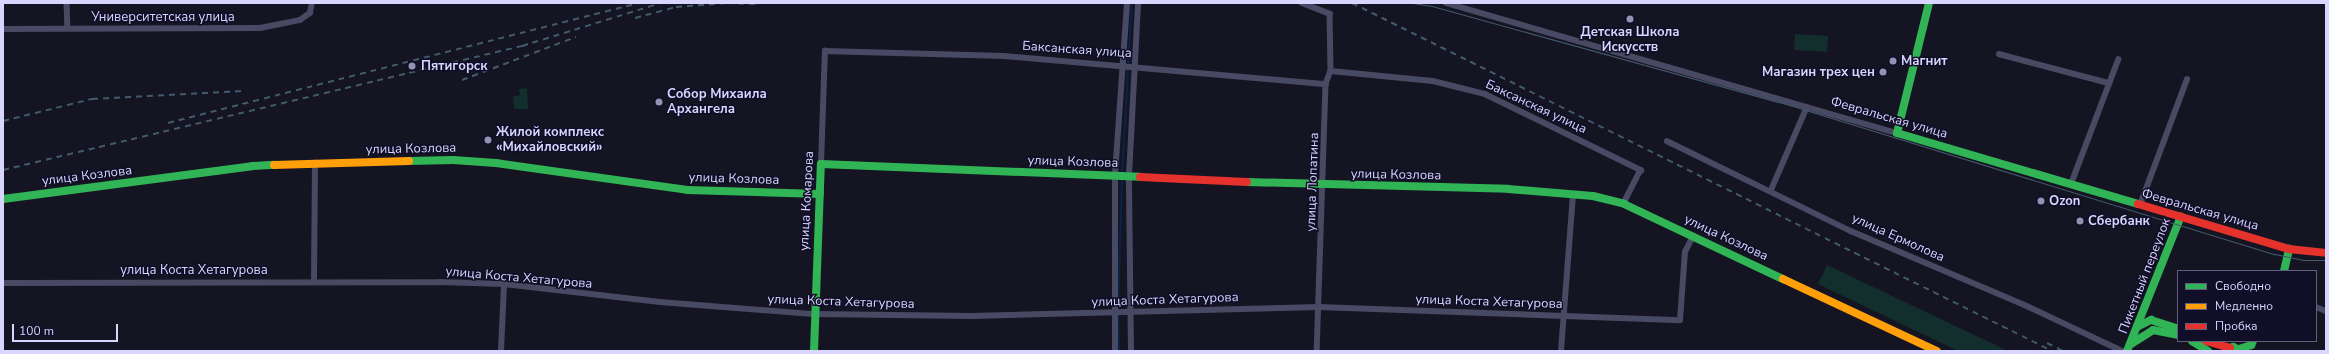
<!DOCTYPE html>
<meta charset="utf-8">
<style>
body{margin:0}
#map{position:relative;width:2329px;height:354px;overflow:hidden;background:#151422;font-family:"Nunito Sans",sans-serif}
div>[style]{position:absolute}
.green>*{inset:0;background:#122f2e;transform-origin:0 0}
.stream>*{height:2px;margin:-1px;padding:0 1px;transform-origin:1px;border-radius:1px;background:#0a2348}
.street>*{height:5.5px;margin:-2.75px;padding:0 2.75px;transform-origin:2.75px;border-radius:2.75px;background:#484963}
.fast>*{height:8px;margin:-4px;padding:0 4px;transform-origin:4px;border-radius:4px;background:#30b455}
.slow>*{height:8px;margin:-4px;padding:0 4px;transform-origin:4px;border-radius:4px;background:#ff9f0a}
.jam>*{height:8px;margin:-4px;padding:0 4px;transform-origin:4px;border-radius:4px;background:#e5322d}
.tram>*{height:1px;margin:-0.5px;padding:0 0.5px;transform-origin:0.5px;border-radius:0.5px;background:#415a6c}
.rail>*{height:2px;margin-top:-1px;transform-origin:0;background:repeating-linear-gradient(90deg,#415a6c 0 6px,transparent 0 11px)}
.dots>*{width:11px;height:11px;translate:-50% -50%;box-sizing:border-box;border:2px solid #110e28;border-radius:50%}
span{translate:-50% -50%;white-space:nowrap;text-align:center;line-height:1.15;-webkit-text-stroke:3px #110e28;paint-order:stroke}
.street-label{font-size:13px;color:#d8d5ff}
.poi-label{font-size:13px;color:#d8d5ff;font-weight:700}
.left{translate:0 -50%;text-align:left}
.right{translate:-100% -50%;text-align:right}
.frame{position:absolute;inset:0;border:4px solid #d8d5ff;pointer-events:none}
.legend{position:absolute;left:2177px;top:270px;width:140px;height:72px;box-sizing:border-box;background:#110e28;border:1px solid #615e7e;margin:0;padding:5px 7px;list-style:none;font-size:12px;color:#d8d5ff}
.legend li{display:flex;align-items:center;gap:8px;height:20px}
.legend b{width:20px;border:1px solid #615e7e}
.scale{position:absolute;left:12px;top:324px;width:106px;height:18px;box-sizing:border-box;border:2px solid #d8d5ff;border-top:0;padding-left:5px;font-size:12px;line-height:14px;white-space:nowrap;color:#d8d5ff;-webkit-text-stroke:3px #110e28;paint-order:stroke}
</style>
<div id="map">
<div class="green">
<i style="left:1795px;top:34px;width:33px;height:16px;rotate:3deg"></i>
<i style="clip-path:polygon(527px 88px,528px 109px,514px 109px,513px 97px,520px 95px,519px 89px)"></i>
<i style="clip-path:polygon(1827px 265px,2008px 351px,1958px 351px,1818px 284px)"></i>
</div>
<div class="stream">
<i style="left:1122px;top:174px;width:171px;rotate:-86.7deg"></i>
<i style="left:1119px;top:351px;width:46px;rotate:-91.2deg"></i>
<i style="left:1118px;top:305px;width:127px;rotate:-88.2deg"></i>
</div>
<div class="street">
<i style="left:67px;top:3px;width:25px;rotate:88deg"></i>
<i style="left:1302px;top:3px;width:30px;rotate:21deg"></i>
<i style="left:1330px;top:14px;width:57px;rotate:89deg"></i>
<i style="left:1331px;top:71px;width:14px;rotate:111deg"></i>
<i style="left:1326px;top:84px;width:267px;rotate:91.9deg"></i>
<i style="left:1446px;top:3px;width:469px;rotate:16.1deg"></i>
<i style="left:3px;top:29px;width:257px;rotate:-0.2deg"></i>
<i style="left:260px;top:28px;width:41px;rotate:-11.3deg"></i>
<i style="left:300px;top:20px;width:12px;rotate:-35deg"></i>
<i style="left:310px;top:13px;width:10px;rotate:-79deg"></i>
<i style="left:1999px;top:54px;width:114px;rotate:14.8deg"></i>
<i style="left:1331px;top:71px;width:102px;rotate:5.6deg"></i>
<i style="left:1433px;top:81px;width:54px;rotate:14deg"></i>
<i style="left:1485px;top:94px;width:174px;rotate:26deg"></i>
<i style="left:1641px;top:170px;width:38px;rotate:117deg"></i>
<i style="left:1667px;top:141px;width:205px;rotate:26.1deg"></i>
<i style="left:1851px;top:231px;width:191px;rotate:23.1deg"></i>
<i style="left:2027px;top:306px;width:105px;rotate:25.3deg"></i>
<i style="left:821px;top:164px;width:113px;rotate:-88deg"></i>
<i style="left:825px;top:51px;width:179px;rotate:1.6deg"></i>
<i style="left:1004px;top:56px;width:323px;rotate:5deg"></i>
<i style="left:2071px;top:184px;width:133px;rotate:-69.2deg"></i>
<i style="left:1771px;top:190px;width:90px;rotate:-66.6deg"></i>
<i style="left:2140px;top:205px;width:134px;rotate:-69.5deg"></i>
<i style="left:314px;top:281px;width:118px;rotate:-89.5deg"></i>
<i style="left:3px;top:283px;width:437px;rotate:-0.1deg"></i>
<i style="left:440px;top:282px;width:64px;rotate:1.8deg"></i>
<i style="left:504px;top:284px;width:157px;rotate:6.6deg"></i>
<i style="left:660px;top:302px;width:154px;rotate:4.5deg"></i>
<i style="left:814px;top:314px;width:158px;rotate:0.7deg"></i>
<i style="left:972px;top:316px;width:347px;rotate:-1.5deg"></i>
<i style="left:1319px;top:307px;width:361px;rotate:2.1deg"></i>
<i style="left:1680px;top:320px;width:68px;rotate:-85.8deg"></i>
<i style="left:1685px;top:252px;width:18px;rotate:-63deg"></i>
<i style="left:2316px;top:307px;width:11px;rotate:22deg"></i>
<i style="left:501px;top:351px;width:67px;rotate:-87.4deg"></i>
<i style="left:1115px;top:351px;width:176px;rotate:-90deg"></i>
<i style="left:1115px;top:175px;width:172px;rotate:-86deg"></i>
<i style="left:1131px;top:351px;width:175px;rotate:-90.7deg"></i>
<i style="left:1129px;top:176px;width:173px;rotate:-87deg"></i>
<i style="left:1561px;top:351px;width:157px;rotate:-85.6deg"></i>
</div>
<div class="fast">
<i style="left:1929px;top:3px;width:134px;rotate:103.8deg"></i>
<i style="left:1897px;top:133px;width:251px;rotate:16.4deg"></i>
<i style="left:409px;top:161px;width:44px;rotate:-1.3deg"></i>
<i style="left:453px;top:160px;width:43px;rotate:4deg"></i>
<i style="left:496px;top:163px;width:193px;rotate:8deg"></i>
<i style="left:687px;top:190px;width:133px;rotate:1.7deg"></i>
<i style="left:1247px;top:182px;width:261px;rotate:1.5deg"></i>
<i style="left:1508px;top:189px;width:85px;rotate:4.7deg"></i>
<i style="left:1593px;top:196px;width:32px;rotate:14deg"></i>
<i style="left:1624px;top:204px;width:176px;rotate:25.3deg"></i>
<i style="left:3px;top:199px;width:251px;rotate:-7.5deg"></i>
<i style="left:252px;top:166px;width:22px;rotate:-3deg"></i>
<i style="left:2284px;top:271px;width:23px;rotate:-77deg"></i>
<i style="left:2137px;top:327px;width:16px;rotate:-27deg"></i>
<i style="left:2151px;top:320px;width:28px;rotate:18deg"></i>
<i style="left:2192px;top:341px;width:19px;rotate:32deg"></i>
<i style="left:2131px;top:344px;width:26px;rotate:-32deg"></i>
<i style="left:2153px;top:330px;width:25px;rotate:11deg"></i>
<i style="left:2239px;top:349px;width:13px;rotate:-18deg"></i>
<i style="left:2251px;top:345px;width:4px;rotate:-63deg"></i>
<i style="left:2226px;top:350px;width:8px;rotate:-23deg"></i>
<i style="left:2233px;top:347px;width:10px;rotate:24deg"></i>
<i style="left:814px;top:351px;width:187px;rotate:-87.9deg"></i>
<i style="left:821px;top:164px;width:319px;rotate:2.3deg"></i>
<i style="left:2127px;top:351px;width:145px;rotate:-68.2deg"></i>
</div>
<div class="slow">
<i style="left:274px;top:165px;width:135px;rotate:-1.7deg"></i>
<i style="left:1783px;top:279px;width:170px;rotate:25.1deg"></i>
</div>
<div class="jam">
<i style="left:1140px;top:177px;width:107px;rotate:2.7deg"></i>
<i style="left:2138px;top:204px;width:158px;rotate:16.6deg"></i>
<i style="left:2289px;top:249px;width:37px;rotate:6deg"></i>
<i style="left:2206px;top:341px;width:25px;rotate:16deg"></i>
</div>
<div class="tram">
<i style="left:1413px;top:3px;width:19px;rotate:9deg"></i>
<i style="left:1432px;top:6px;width:381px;rotate:15.5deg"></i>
<i style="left:1799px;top:108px;width:498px;rotate:17.1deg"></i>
<i style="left:2275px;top:254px;width:29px;rotate:12deg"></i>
<i style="left:2303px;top:260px;width:23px"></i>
</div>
<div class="rail">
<i style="left:1352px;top:3px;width:782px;rotate:26.43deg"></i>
<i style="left:635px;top:18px;width:42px;rotate:-15deg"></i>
<i style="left:676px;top:7px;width:51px;rotate:-4.5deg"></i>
<i style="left:727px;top:3px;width:33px;rotate:2deg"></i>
<i style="left:462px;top:80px;width:122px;rotate:-20.7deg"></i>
<i style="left:3px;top:121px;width:92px;rotate:-13.9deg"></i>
<i style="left:92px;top:99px;width:151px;rotate:-3deg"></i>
<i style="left:168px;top:123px;width:487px;rotate:-14.3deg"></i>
<i style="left:3px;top:170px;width:534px;rotate:-13.44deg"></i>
<i style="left:522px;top:46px;width:145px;rotate:-17.2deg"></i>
<i style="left:2047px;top:343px;width:18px;rotate:27deg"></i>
</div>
<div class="dots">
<i style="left:1630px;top:19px;background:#9491b2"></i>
<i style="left:1893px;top:61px;background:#9491b2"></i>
<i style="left:412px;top:66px;background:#9491b2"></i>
<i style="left:1883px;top:72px;background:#9491b2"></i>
<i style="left:659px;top:102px;background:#9491b2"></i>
<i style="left:488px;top:140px;background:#9491b2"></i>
<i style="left:2041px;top:201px;background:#9491b2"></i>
<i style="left:2080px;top:221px;background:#9491b2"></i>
</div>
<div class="street-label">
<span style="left:163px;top:17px">Университетская улица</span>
<span style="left:1077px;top:50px;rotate:4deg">Баксанская улица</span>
<span style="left:1536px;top:107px;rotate:25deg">Баксанская улица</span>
<span style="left:1889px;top:118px;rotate:16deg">Февральская улица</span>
<span style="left:411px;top:149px;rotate:-1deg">улица Козлова</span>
<span style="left:1073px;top:162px;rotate:2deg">улица Козлова</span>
<span style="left:1396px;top:175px;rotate:1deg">улица Козлова</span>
<span style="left:87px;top:176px;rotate:-7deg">улица Козлова</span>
<span style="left:734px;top:179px;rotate:2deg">улица Козлова</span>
<span style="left:1313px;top:182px;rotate:-88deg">улица Лопатина</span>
<span style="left:807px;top:201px;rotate:-87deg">улица Комарова</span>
<span style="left:2200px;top:210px;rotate:16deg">Февральская улица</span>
<span style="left:1726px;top:238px;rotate:25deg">улица Козлова</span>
<span style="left:1898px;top:238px;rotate:24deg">улица Ермолова</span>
<span style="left:194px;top:270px">улица Коста Хетагурова</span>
<span style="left:2145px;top:276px;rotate:-69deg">Пикетный переулок</span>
<span style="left:519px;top:278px;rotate:5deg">улица Коста Хетагурова</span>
<span style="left:1165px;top:300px;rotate:-2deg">улица Коста Хетагурова</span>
<span style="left:841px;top:302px;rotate:2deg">улица Коста Хетагурова</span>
<span style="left:1489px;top:302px;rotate:2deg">улица Коста Хетагурова</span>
</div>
<div class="poi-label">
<span style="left:1630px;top:40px">Детская Школа<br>Искусств</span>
<span class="left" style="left:1901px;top:61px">Магнит</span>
<span class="left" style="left:421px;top:66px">Пятигорск</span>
<span class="right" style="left:1875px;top:72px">Магазин трех цен</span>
<span class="left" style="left:667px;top:102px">Собор Михаила<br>Архангела</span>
<span class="left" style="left:496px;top:140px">Жилой комплекс<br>«Михайловский»</span>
<span class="left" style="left:2049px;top:201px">Ozon</span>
<span class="left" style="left:2088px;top:221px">Сбербанк</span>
</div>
<div class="frame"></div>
<ul class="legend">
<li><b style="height:5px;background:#30b455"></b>Свободно</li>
<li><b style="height:5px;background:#ff9f0a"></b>Медленно</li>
<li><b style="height:5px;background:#e5322d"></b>Пробка</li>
</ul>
<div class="scale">100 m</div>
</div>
